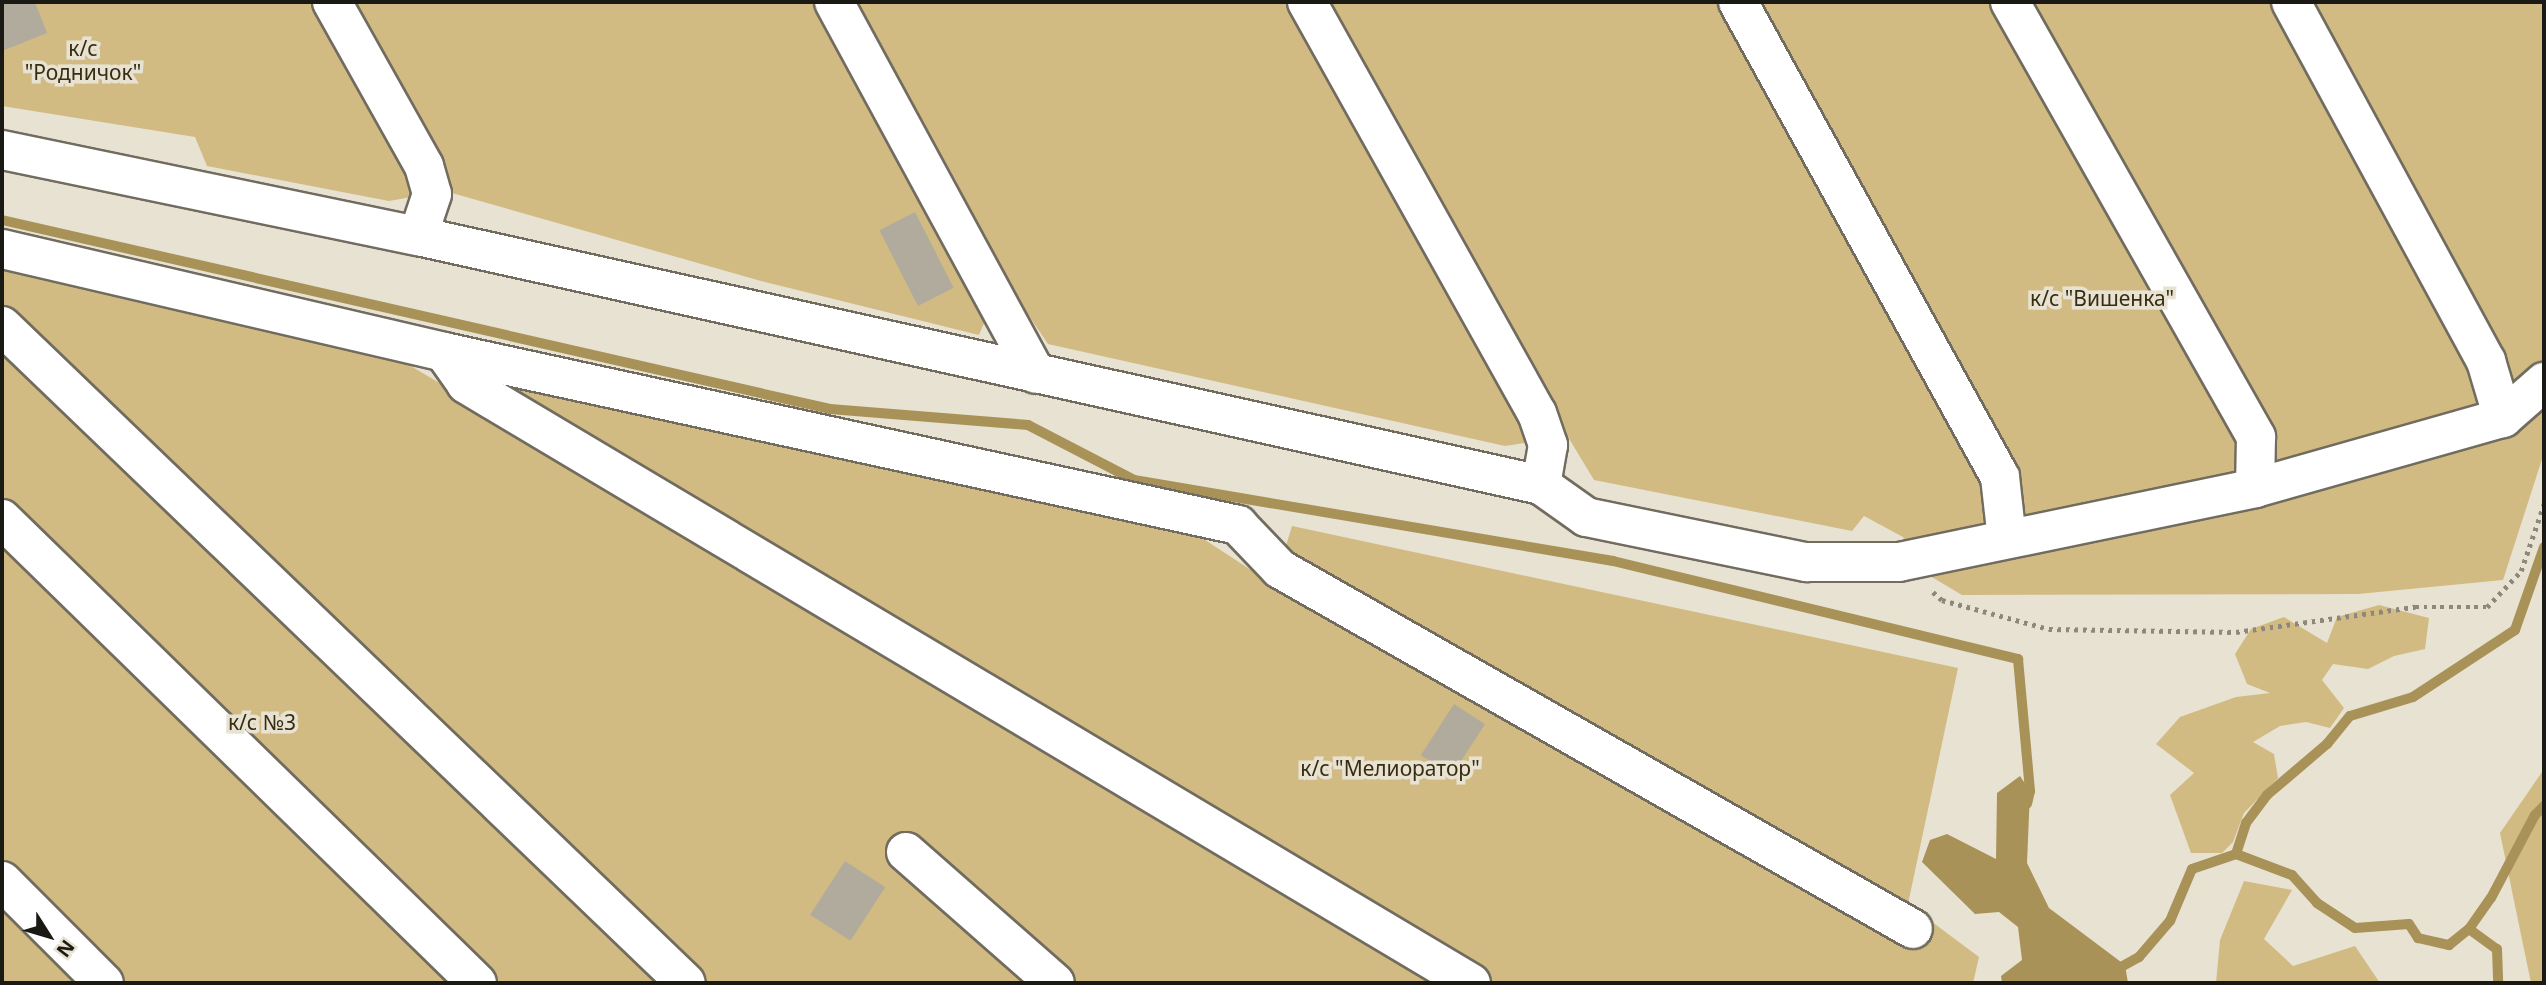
<!DOCTYPE html>
<meta charset="utf-8">
<style>
body{margin:0}
#map{position:relative;width:2546px;height:985px;overflow:hidden;background:#e8e2d3;font-family:"Noto Sans",sans-serif}
div>[style]{position:absolute}
.green>*{inset:0;background:#d2bb82}
.water>*{inset:0;background:#a99257}
.stream>*{height:10px;margin:-5px;padding:0 5px;transform-origin:5px;border-radius:5px;background:#a99257}
.building>*{inset:0;background:#b1ab9d;transform-origin:0 0}
.path>*{height:4.5px;margin-top:-2.25px;transform-origin:0;background:repeating-linear-gradient(90deg,#8d887d 0 3.5px,transparent 0 8.5px)}
.roads{filter:drop-shadow(2px 0 #716c5f) drop-shadow(-2px 0 #716c5f) drop-shadow(0 2px #716c5f) drop-shadow(0 -2px #716c5f)}
.minor>*{height:38px;margin:-19px;padding:0 19px;transform-origin:19px;border-radius:19px;background:#fff}
span{translate:-50% -50%;white-space:nowrap;text-align:center;line-height:1.15;-webkit-text-stroke:7px #e8e2d3;paint-order:stroke}
.park-label{font-size:21px;color:#372d11}
.frame{position:absolute;inset:0;border:4px solid #1b1913;pointer-events:none}
.north{position:absolute;left:14px;top:901px;width:70px;height:70px;-webkit-text-stroke:5px #e8e2d3;paint-order:stroke;rotate:127deg;font-size:19px;font-weight:700;line-height:28px;text-align:center;color:#1b1913}
.north::after{content:'';display:block;margin:auto;width:24px;height:32px;background:#1b1913;clip-path:polygon(50% 0,100% 100%,50% 72%,0 100%)}
</style>
<div id="map">
<div class="green">
<i style="clip-path:polygon(2px 2px,2544px 2px,2544px 453px,2503px 580px,2358px 594px,1962px 595px,1920px 570px,1903px 537px,1864px 516px,1852px 531px,1594px 480px,1550px 407px,1530px 442px,1505px 446px,1048px 344px,1027px 313px,987px 316px,979px 335px,761px 281px,445px 191px,389px 201px,207px 166px,195px 137px,2px 106px)"></i>
<i style="clip-path:polygon(2px 262px,404px 362px,458px 394px,474px 374px,1199px 536px,1274px 585px,1292px 526px,1958px 668px,1908px 904px,1979px 957px,1973px 983px,2px 983px)"></i>
<i style="clip-path:polygon(2379px 605px,2429px 618px,2425px 649px,2394px 656px,2368px 669px,2333px 664px,2322px 680px,2344px 708px,2330px 728px,2306px 722px,2280px 726px,2253px 742px,2274px 754px,2278px 778px,2244px 813px,2233px 842px,2222px 853px,2191px 853px,2170px 795px,2194px 773px,2156px 744px,2180px 717px,2236px 697px,2270px 693px,2247px 684px,2235px 654px,2251px 629px,2284px 617px,2327px 643px,2337px 617px)"></i>
<i style="clip-path:polygon(2544px 769px,2544px 983px,2531px 983px,2500px 833px)"></i>
<i style="clip-path:polygon(2244px 881px,2292px 890px,2264px 939px,2293px 966px,2355px 946px,2380px 983px,2216px 983px,2220px 940px)"></i>
</div>
<div class="water">
<i style="clip-path:polygon(2020px 776px,2030px 791px,2027px 863px,2049px 908px,2125px 965px,2128px 983px,2002px 983px,2001px 976px,2022px 960px,2018px 927px,1999px 912px,1975px 914px,1922px 862px,1930px 840px,1947px 834px,1996px 859px,1997px 793px)"></i>
</div>
<div class="stream">
<i style="left:2px;top:220px;width:849px;rotate:12.86deg"></i>
<i style="left:830px;top:409px;width:199px;rotate:4.6deg"></i>
<i style="left:1028px;top:425px;width:119px;rotate:27.4deg"></i>
<i style="left:1134px;top:480px;width:486px;rotate:9.6deg"></i>
<i style="left:1613px;top:561px;width:417px;rotate:13.6deg"></i>
<i style="left:2018px;top:659px;width:133px;rotate:84.8deg"></i>
<i style="left:2030px;top:791px;width:13px;rotate:103deg"></i>
<i style="left:2236px;top:854px;width:60px;rotate:20.6deg"></i>
<i style="left:2292px;top:875px;width:38px;rotate:48deg"></i>
<i style="left:2317px;top:903px;width:45px;rotate:33.3deg"></i>
<i style="left:2355px;top:928px;width:54px;rotate:-4.2deg"></i>
<i style="left:2409px;top:924px;width:17px;rotate:57deg"></i>
<i style="left:2418px;top:938px;width:32px;rotate:13deg"></i>
<i style="left:2449px;top:945px;width:26px;rotate:-39deg"></i>
<i style="left:2469px;top:929px;width:38px;rotate:-55deg"></i>
<i style="left:2491px;top:898px;width:94px;rotate:-62.1deg"></i>
<i style="left:2535px;top:815px;width:13px;rotate:-45deg"></i>
<i style="left:2469px;top:929px;width:34px;rotate:36deg"></i>
<i style="left:2497px;top:949px;width:34px;rotate:88deg"></i>
<i style="left:2092px;top:983px;width:54px;rotate:-29deg"></i>
<i style="left:2139px;top:957px;width:48px;rotate:-49.3deg"></i>
<i style="left:2170px;top:921px;width:56px;rotate:-67.1deg"></i>
<i style="left:2192px;top:869px;width:46px;rotate:-18.8deg"></i>
<i style="left:2236px;top:854px;width:33px;rotate:-72deg"></i>
<i style="left:2246px;top:823px;width:35px;rotate:-53deg"></i>
<i style="left:2267px;top:795px;width:79px;rotate:-40.4deg"></i>
<i style="left:2327px;top:744px;width:36px;rotate:-51deg"></i>
<i style="left:2350px;top:716px;width:66px;rotate:-16.8deg"></i>
<i style="left:2413px;top:697px;width:122px;rotate:-33.3deg"></i>
<i style="left:2515px;top:630px;width:88px;rotate:-70.7deg"></i>
</div>
<div class="building">
<i style="clip-path:polygon(2px 2px,35px 2px,47px 33px,2px 51px)"></i>
<i style="left:915px;top:212px;width:85px;height:40px;rotate:63deg"></i>
<i style="left:1454px;top:704px;width:37px;height:61px;rotate:33deg"></i>
<i style="left:845px;top:861px;width:48px;height:64px;rotate:33deg"></i>
</div>
<div class="path">
<i style="left:1933px;top:592px;width:12px;rotate:42deg"></i>
<i style="left:1942px;top:600px;width:111px;rotate:15.2deg"></i>
<i style="left:2049px;top:629px;width:187px;rotate:0.9deg"></i>
<i style="left:2236px;top:632px;width:181px;rotate:-8deg"></i>
<i style="left:2415px;top:607px;width:72px"></i>
<i style="left:2487px;top:607px;width:50px;rotate:-46.6deg"></i>
<i style="left:2521px;top:571px;width:71px;rotate:-71.1deg"></i>
</div>
<div class="roads">
<div class="minor">
<i style="left:332px;top:2px;width:188px;rotate:60.7deg"></i>
<i style="left:424px;top:166px;width:29px;rotate:74deg"></i>
<i style="left:432px;top:194px;width:44px;rotate:108.4deg"></i>
<i style="left:834px;top:2px;width:423px;rotate:61.5deg"></i>
<i style="left:1307px;top:2px;width:471px;rotate:60.8deg"></i>
<i style="left:1537px;top:413px;width:34px;rotate:71deg"></i>
<i style="left:1548px;top:445px;width:41px;rotate:99.9deg"></i>
<i style="left:1738px;top:2px;width:542px;rotate:61.12deg"></i>
<i style="left:2000px;top:477px;width:62px;rotate:83.6deg"></i>
<i style="left:2010px;top:2px;width:500px;rotate:60.5deg"></i>
<i style="left:2256px;top:437px;width:51px;rotate:91.1deg"></i>
<i style="left:2291px;top:2px;width:409px;rotate:61.5deg"></i>
<i style="left:2486px;top:361px;width:59px;rotate:73.4deg"></i>
<i style="left:2px;top:150px;width:425px;rotate:11.7deg"></i>
<i style="left:418px;top:236px;width:1150px;rotate:12.5deg"></i>
<i style="left:1541px;top:485px;width:55px;rotate:35.4deg"></i>
<i style="left:1586px;top:517px;width:225px;rotate:11.6deg"></i>
<i style="left:1806px;top:562px;width:93px"></i>
<i style="left:1899px;top:562px;width:364px;rotate:-11.7deg"></i>
<i style="left:2255px;top:488px;width:258px;rotate:-15.8deg"></i>
<i style="left:2503px;top:418px;width:55px;rotate:-41.3deg"></i>
<i style="left:2px;top:249px;width:454px;rotate:13.1deg"></i>
<i style="left:444px;top:352px;width:813px;rotate:12.29deg"></i>
<i style="left:1238px;top:525px;width:61px;rotate:46.3deg"></i>
<i style="left:1280px;top:569px;width:728px;rotate:29.63deg"></i>
<i style="left:2px;top:326px;width:948px;rotate:43.85deg"></i>
<i style="left:444px;top:352px;width:39px;rotate:55deg"></i>
<i style="left:466px;top:384px;width:1170px;rotate:30.8deg"></i>
<i style="left:2px;top:519px;width:664px;rotate:44.33deg"></i>
<i style="left:906px;top:852px;width:198px;rotate:41.3deg"></i>
<i style="left:2px;top:881px;width:144px;rotate:45deg"></i>
</div>
</div>
<div class="park-label">
<span style="left:83px;top:60px">к/с<br>"Родничок"</span>
<span style="left:2102px;top:298px">к/с "Вишенка"</span>
<span style="left:262px;top:722px">к/с №3</span>
<span style="left:1390px;top:768px">к/с "Мелиоратор"</span>
</div>
<div class="frame"></div>
<div class="north">N</div>
</div>
